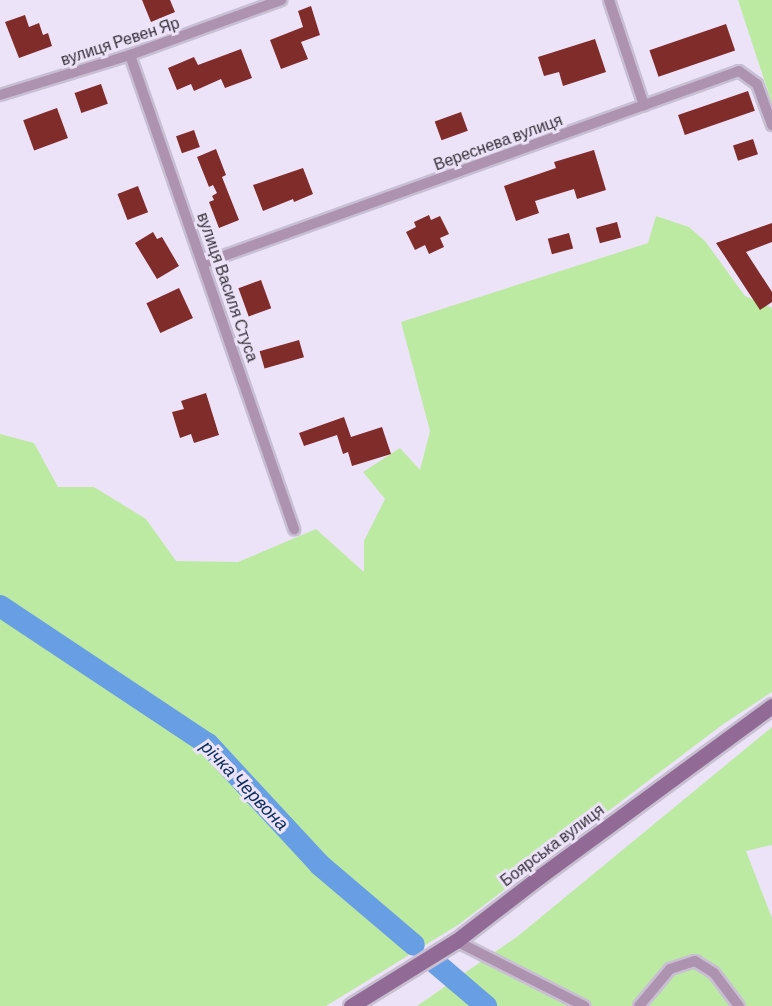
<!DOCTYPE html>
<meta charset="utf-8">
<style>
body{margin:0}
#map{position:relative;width:772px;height:1006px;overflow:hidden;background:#ede3f8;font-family:Barlow,sans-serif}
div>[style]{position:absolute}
.green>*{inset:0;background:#bdeaa3}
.river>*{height:22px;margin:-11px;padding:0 11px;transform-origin:11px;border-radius:11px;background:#689ee3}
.building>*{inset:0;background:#802c2a;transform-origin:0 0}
.roads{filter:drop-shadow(2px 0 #c8bfd2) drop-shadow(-2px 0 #c8bfd2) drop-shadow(0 2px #c8bfd2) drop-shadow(0 -2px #c8bfd2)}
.street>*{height:10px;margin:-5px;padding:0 5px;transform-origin:5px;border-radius:5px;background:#ae93b1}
.secondary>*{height:15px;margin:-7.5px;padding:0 7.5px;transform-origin:7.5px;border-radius:7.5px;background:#916a96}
span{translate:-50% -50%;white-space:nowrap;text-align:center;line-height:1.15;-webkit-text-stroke:6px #ede3f8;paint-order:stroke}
.street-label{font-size:16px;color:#353139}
.water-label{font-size:18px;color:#072d58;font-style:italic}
</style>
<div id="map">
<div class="green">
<i style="clip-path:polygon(738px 0,772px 0,772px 103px,758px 61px)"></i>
<i style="clip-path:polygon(656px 216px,689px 227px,705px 241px,745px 296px,772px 308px,772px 692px,722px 725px,458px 925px,326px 1006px,0 1006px,0 434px,34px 443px,58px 487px,94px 487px,146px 519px,176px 561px,238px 562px,316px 529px,364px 572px,364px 541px,385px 499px,363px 472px,400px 448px,420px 470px,430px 431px,401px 322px,648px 243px)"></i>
<i style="clip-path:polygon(772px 727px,772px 845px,746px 851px,772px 918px,772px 1006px,417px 1006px,518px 936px)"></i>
</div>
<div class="river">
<i style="left:0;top:606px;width:250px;rotate:33.6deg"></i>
<i style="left:208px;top:744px;width:165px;rotate:47.2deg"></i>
<i style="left:320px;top:865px;width:123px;rotate:40.4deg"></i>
<i style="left:432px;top:960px;width:71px;rotate:40.4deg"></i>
</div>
<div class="building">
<i style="clip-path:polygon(142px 0,170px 0,175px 12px,151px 22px)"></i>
<i style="clip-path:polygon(311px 6px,320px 35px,301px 42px,308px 59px,281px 69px,270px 40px,303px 27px,298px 11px)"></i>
<i style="clip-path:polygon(25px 15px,29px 27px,39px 23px,43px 35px,48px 33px,52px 46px,19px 58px,5px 22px)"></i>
<i style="left:726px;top:24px;width:28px;height:81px;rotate:71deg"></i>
<i style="clip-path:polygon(595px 39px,606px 72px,563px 86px,559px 72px,544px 76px,538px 57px)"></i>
<i style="clip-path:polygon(241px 49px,252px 78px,225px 88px,221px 79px,194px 91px,191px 84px,177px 90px,168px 68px,194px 57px,198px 65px)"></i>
<i style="left:101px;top:84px;width:21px;height:28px;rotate:71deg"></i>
<i style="left:748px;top:91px;width:21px;height:74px;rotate:71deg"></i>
<i style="left:57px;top:108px;width:32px;height:36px;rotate:70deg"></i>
<i style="left:461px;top:112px;width:20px;height:28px;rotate:70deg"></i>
<i style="left:194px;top:130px;width:18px;height:19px;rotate:71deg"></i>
<i style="left:753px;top:139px;width:16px;height:21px;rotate:72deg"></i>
<i style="clip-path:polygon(216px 149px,226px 175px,222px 177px,239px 220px,219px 228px,209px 202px,214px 200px,212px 196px,217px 193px,213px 185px,209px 187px,197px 157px)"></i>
<i style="clip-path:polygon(594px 150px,606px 190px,577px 199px,574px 189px,535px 201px,539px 213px,516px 221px,504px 186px,556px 168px,554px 162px)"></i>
<i style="clip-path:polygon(303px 168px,313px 194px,294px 202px,293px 199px,263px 211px,253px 185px)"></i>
<i style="left:138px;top:186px;width:28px;height:22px;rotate:69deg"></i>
<i style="clip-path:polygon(429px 215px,431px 220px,440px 216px,449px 234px,440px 238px,444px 247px,429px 254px,425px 245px,415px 250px,406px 232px,416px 227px,414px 222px)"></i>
<i style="left:617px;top:222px;width:16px;height:22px;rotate:75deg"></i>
<i style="clip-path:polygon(772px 223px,772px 242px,746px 252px,772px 292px,772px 302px,760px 310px,716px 243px)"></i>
<i style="clip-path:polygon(153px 232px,157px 239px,162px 237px,179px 266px,157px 279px,135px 243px)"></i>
<i style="left:569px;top:233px;width:16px;height:22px;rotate:75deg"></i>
<i style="left:261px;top:280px;width:30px;height:24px;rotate:70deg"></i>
<i style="left:179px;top:288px;width:33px;height:36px;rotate:65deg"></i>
<i style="left:299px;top:340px;width:18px;height:41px;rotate:74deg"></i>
<i style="clip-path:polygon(206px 393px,219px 435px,194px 443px,191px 434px,180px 438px,172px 412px,184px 409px,181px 401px)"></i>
<i style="clip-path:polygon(344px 417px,351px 437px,382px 427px,391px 454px,352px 466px,348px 452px,343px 454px,337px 435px,304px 446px,299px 433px)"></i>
</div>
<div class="roads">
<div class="street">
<i style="left:609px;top:0;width:111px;rotate:71.6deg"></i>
<i style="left:130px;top:55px;width:502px;rotate:70.91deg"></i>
<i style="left:0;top:95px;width:136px;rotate:-17.1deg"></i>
<i style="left:130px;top:55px;width:161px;rotate:-20deg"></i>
<i style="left:204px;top:263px;width:568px;rotate:-19.74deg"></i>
<i style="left:739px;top:71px;width:22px;rotate:36deg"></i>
<i style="left:757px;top:84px;width:44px;rotate:69.9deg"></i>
<i style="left:456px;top:941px;width:144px;rotate:26.9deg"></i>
<i style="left:639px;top:1006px;width:48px;rotate:-50deg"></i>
<i style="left:670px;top:969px;width:26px;rotate:-18deg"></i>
<i style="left:695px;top:961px;width:22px;rotate:32deg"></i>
<i style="left:714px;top:973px;width:41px;rotate:52.9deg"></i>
</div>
<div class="secondary">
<i style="left:351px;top:1006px;width:123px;rotate:-31.8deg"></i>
<i style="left:456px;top:941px;width:105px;rotate:-37.6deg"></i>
<i style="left:539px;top:877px;width:289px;rotate:-36.3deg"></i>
</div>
</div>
<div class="street-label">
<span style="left:120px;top:41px;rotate:-18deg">вулиця Ревен Яр</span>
<span style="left:498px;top:142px;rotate:-20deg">Вереснева вулиця</span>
<span style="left:228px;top:287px;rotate:71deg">вулиця Василя Стуса</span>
<span style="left:552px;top:845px;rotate:-37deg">Боярська вулиця</span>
</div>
<div class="water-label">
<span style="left:245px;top:785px;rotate:46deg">річка Червона</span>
</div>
</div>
